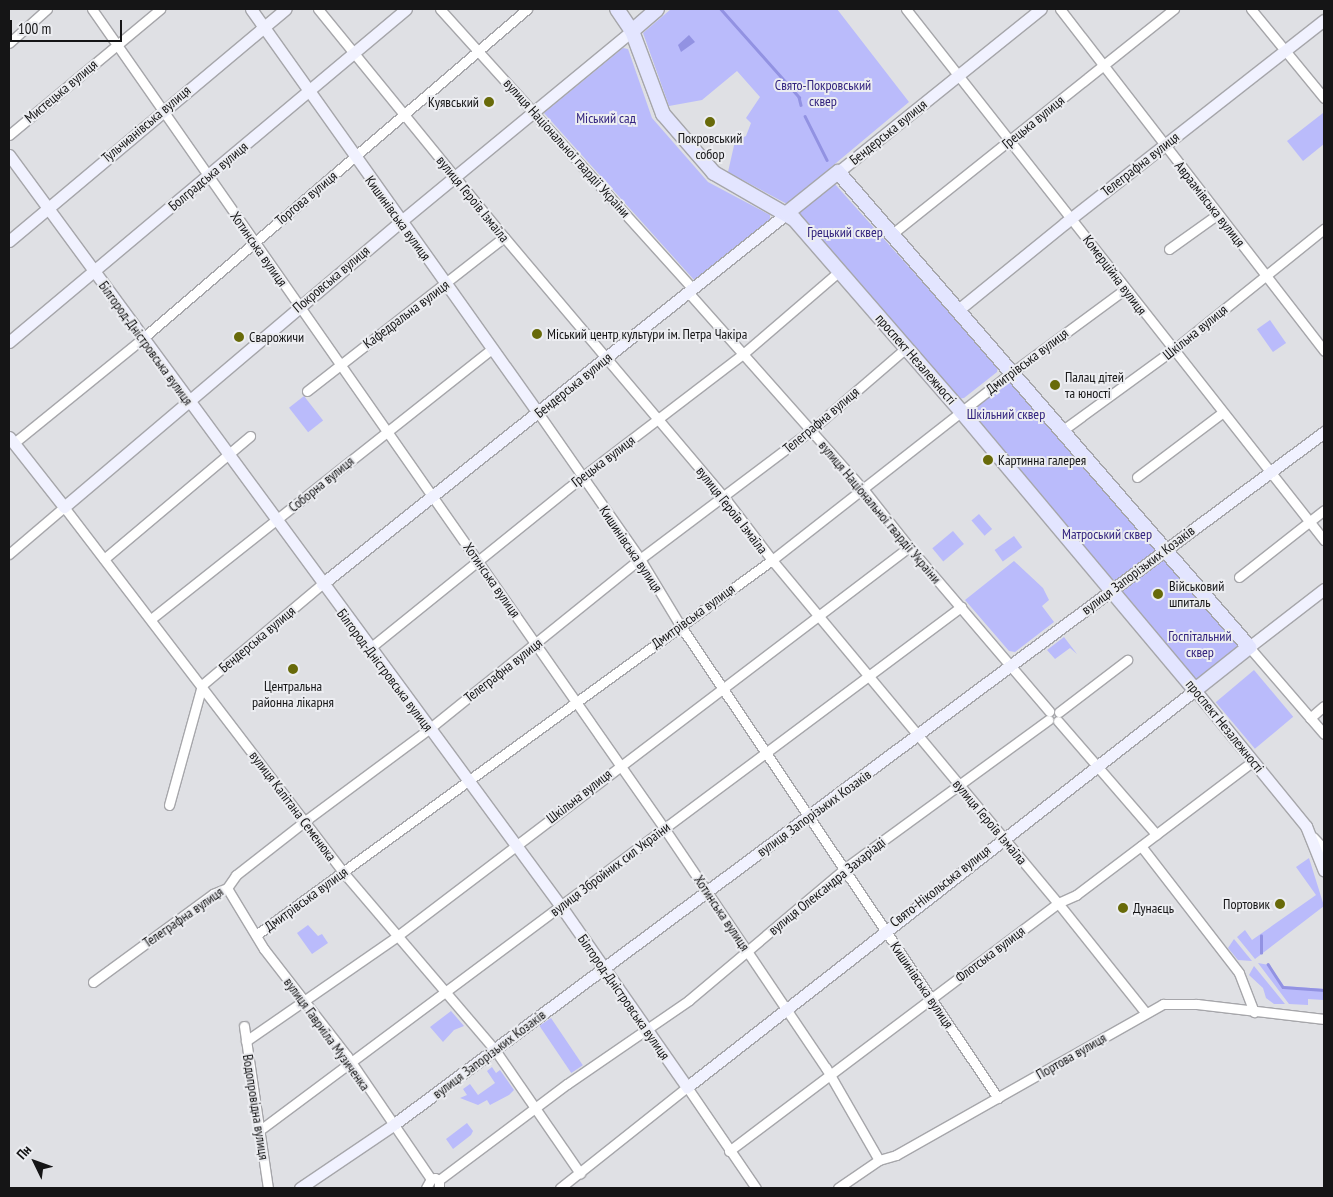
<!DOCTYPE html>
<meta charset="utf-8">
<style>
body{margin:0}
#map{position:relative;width:1333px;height:1197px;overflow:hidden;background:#dfe0e4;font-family:"PT Sans Narrow",sans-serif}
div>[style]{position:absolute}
.green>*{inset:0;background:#babbfb;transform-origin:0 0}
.water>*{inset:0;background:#9292e2}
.stream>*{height:2.5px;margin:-1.25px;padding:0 1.25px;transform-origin:1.25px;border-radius:1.25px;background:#9292e2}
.roads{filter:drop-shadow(1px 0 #a6a6aa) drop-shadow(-1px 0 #a6a6aa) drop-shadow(0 1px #a6a6aa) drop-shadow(0 -1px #a6a6aa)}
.street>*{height:9px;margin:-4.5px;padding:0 4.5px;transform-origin:4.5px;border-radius:4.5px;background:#fff}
.secondary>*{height:11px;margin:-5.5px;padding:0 5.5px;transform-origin:5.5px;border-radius:5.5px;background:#f1f2ff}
.primary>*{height:14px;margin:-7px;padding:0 7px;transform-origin:7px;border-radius:7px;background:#e3e5ff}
.dots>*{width:14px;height:14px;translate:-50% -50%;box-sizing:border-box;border:2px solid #ecedf1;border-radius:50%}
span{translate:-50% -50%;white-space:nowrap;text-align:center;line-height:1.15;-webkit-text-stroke:4px #ecedf1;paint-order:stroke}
.park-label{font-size:14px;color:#33247f}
.street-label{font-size:14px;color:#151516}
.poi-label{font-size:14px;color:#151516}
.right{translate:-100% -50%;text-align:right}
.left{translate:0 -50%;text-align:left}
.frame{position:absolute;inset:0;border:10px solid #151516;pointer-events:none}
.north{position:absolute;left:10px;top:1137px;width:50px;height:50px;-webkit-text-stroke:4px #ecedf1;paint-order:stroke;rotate:312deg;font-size:14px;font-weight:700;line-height:20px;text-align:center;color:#151516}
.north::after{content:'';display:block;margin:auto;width:18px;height:22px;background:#151516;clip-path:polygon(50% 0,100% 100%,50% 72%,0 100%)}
.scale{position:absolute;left:10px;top:20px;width:112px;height:22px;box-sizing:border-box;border:2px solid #151516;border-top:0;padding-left:6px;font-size:15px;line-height:18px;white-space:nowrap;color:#151516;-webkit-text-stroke:4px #ecedf1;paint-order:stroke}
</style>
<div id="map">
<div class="green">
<i style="clip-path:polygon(671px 9px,837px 9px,909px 102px,787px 204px,728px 172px,735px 141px,746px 136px,751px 123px,746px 118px,760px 97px,737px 71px,702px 100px,669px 106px,643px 33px)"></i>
<i style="clip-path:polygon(623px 48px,628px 49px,652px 118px,708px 182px,770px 215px,770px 219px,695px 281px,544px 113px)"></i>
<i style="clip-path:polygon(1323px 113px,1324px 144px,1303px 161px,1287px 141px)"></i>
<i style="clip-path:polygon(834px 183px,998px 367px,997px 372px,964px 398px,958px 399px,797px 214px)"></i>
<i style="left:1270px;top:320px;width:28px;height:16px;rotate:55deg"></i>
<i style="clip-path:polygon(1012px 372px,1056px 435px,1155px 550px,1115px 582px,961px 411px)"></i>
<i style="left:304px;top:396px;width:31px;height:19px;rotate:52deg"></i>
<i style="left:979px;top:514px;width:20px;height:10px;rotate:49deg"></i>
<i style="left:953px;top:531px;width:17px;height:27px;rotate:50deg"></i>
<i style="left:1014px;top:536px;width:14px;height:24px;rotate:54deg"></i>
<i style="clip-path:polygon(1163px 559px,1240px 648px,1198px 682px,1121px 592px,1121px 589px)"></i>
<i style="clip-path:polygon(1014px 561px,1043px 588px,1049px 600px,1042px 606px,1054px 622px,1015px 652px,1009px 651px,965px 600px)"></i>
<i style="clip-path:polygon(1064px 637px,1077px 654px,1070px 648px,1055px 659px,1047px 650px)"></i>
<i style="left:1254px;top:670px;width:61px;height:50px;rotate:50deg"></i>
<i style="clip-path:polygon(1309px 858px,1324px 906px,1255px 959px,1237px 937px,1245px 930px,1252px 940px,1316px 895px,1296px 867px)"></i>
<i style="clip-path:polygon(308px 925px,318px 936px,322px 934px,328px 943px,312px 954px,297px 933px)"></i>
<i style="clip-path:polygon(1234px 939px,1252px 961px,1238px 960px,1228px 948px)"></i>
<i style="clip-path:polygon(1258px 963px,1269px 965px,1284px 986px,1324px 989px,1324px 1000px,1308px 999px,1308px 1005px,1289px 1004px)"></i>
<i style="clip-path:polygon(1254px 966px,1285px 1004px,1274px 1004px,1266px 998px,1263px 988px,1249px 975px)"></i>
<i style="clip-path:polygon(451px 1011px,464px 1026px,454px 1030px,443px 1042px,430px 1027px)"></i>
<i style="left:551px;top:1018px;width:57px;height:14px;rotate:56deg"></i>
<i style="clip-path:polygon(492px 1067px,496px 1073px,500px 1070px,514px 1090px,509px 1095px,490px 1105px,487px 1100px,478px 1105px,460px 1098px,467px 1095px,463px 1089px,470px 1084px,478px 1095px,495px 1083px,487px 1071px)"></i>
<i style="clip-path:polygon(467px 1123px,473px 1131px,471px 1135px,453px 1149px,446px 1139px)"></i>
</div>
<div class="water">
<i style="clip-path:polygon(689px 35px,695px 42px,681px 52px,678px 45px)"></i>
</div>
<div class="stream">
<i style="left:721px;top:9px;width:118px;rotate:48.4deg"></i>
<i style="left:799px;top:97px;width:8px;rotate:76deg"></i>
<i style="left:805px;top:116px;width:49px;rotate:63.4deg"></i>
<i style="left:1261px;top:953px;width:17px;rotate:-90deg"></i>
<i style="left:1268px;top:964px;width:27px;rotate:57deg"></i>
<i style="left:1283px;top:987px;width:41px;rotate:4.2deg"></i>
</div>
<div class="roads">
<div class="street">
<i style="left:92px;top:9px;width:999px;rotate:55.07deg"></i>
<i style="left:664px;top:828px;width:290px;rotate:56deg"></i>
<i style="left:826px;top:1068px;width:106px;rotate:60.1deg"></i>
<i style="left:318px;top:9px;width:294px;rotate:50.8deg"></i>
<i style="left:504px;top:237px;width:341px;rotate:49.8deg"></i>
<i style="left:724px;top:497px;width:79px;rotate:52.7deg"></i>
<i style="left:772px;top:560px;width:447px;rotate:50.2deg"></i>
<i style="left:1058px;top:903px;width:139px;rotate:51.4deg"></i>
<i style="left:440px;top:9px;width:377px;rotate:47.9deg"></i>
<i style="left:906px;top:9px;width:676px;rotate:51.79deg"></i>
<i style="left:1060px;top:9px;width:432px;rotate:52.3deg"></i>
<i style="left:1251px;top:9px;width:115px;rotate:50.6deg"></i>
<i style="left:9px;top:43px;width:51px;rotate:-41.8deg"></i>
<i style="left:9px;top:135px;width:197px;rotate:-39.8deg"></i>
<i style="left:892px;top:234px;width:361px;rotate:-38.6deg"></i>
<i style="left:1169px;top:249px;width:60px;rotate:-35.5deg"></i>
<i style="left:688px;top:292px;width:265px;rotate:48.4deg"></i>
<i style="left:864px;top:490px;width:73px;rotate:51.7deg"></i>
<i style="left:909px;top:547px;width:216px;rotate:49.5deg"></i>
<i style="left:307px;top:391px;width:250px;rotate:-38deg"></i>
<i style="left:539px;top:414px;width:177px;rotate:55.1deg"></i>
<i style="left:640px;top:559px;width:77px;rotate:58.8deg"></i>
<i style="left:680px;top:625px;width:570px;rotate:56.09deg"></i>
<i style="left:1063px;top:430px;width:141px;rotate:-36.1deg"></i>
<i style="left:1177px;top:347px;width:189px;rotate:-38.8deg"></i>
<i style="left:14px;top:443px;width:166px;rotate:-39.1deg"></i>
<i style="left:143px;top:338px;width:506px;rotate:-40.59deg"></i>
<i style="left:1137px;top:477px;width:106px;rotate:-37deg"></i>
<i style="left:9px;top:554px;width:72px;rotate:-40.5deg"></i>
<i style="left:64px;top:507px;width:459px;rotate:52.6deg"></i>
<i style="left:343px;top:872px;width:234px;rotate:49.5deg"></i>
<i style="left:495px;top:1050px;width:150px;rotate:55.4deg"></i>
<i style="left:104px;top:559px;width:191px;rotate:-40.1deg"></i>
<i style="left:1239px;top:577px;width:108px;rotate:-38.2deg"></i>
<i style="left:151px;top:619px;width:435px;rotate:-38.4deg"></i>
<i style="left:1249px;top:647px;width:115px;rotate:49.2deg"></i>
<i style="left:370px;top:648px;width:272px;rotate:-38.9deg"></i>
<i style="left:582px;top:477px;width:203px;rotate:-37.4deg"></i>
<i style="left:743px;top:354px;width:123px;rotate:-40.7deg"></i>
<i style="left:1059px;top:712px;width:86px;rotate:-37.4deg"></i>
<i style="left:1310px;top:718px;width:18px;rotate:-41deg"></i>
<i style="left:1058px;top:721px;width:150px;rotate:49.1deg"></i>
<i style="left:169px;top:805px;width:124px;rotate:-74.6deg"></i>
<i style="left:202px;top:685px;width:157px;rotate:-40.1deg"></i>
<i style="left:1313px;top:837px;width:16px;rotate:47deg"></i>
<i style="left:1141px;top:846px;width:160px;rotate:52.3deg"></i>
<i style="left:1239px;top:973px;width:42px;rotate:69deg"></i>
<i style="left:227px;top:888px;width:71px;rotate:58.8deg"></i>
<i style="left:264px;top:949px;width:135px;rotate:52.2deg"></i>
<i style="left:347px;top:1056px;width:149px;rotate:55.7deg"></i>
<i style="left:256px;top:935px;width:638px;rotate:-36.01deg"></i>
<i style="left:772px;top:560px;width:293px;rotate:-38.1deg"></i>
<i style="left:1003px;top:379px;width:152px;rotate:-36.4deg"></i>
<i style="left:93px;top:982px;width:149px;rotate:-36.3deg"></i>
<i style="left:213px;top:894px;width:15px;rotate:-23deg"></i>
<i style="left:227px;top:888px;width:16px;rotate:-55deg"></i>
<i style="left:236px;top:875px;width:88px;rotate:-38deg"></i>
<i style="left:305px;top:821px;width:154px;rotate:-36.6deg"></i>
<i style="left:429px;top:729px;width:271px;rotate:-38.9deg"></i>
<i style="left:640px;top:559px;width:214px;rotate:-37deg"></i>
<i style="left:811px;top:430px;width:125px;rotate:-40.8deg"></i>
<i style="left:244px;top:1026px;width:164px;rotate:81.6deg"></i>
<i style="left:246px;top:1041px;width:183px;rotate:-34.7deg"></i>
<i style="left:396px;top:937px;width:644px;rotate:-37.24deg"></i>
<i style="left:260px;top:1130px;width:875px;rotate:-36.73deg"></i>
<i style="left:729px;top:1151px;width:412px;rotate:-37deg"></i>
<i style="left:1058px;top:903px;width:20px;rotate:-24deg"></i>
<i style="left:1076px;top:895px;width:222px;rotate:-37.1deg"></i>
<i style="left:439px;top:1180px;width:160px;rotate:-36.9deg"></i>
<i style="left:567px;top:1084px;width:148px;rotate:-34.5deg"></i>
<i style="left:689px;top:1000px;width:208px;rotate:-40.1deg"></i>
<i style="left:848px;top:866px;width:248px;rotate:-36.1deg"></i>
<i style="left:426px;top:1188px;width:10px;rotate:-61deg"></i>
<i style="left:431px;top:1179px;width:4px;rotate:-14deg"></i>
<i style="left:435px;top:1178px;width:4px;rotate:27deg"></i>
<i style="left:439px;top:1180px;width:8px;rotate:90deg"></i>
<i style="left:560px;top:1188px;width:162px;rotate:-38.5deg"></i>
<i style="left:687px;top:1087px;width:122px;rotate:55.7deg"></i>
<i style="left:838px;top:1188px;width:50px;rotate:-34.3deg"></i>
<i style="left:879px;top:1160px;width:18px;rotate:-16deg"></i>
<i style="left:896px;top:1155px;width:307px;rotate:-29.5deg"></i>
<i style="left:1163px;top:1004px;width:34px"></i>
<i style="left:1197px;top:1004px;width:128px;rotate:6.7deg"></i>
</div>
<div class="secondary">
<i style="left:251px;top:9px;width:497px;rotate:54.6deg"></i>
<i style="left:9px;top:155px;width:931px;rotate:53.7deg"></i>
<i style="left:560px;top:905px;width:222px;rotate:55.1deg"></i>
<i style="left:687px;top:1087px;width:645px;rotate:-38.01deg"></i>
<i style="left:1195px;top:690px;width:176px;rotate:50.8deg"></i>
<i style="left:1306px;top:826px;width:48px;rotate:68.2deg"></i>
<i style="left:838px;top:172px;width:260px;rotate:-38.8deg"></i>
<i style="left:9px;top:241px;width:361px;rotate:-40deg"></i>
<i style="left:958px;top:310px;width:138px;rotate:-39.1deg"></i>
<i style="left:1065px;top:223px;width:329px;rotate:-38.1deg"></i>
<i style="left:9px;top:342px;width:518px;rotate:-39.99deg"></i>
<i style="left:9px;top:437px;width:89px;rotate:51.8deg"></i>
<i style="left:64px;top:507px;width:441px;rotate:-40.3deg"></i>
<i style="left:400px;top:222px;width:301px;rotate:-39.5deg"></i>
<i style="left:322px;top:584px;width:595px;rotate:-38.58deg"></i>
<i style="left:1249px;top:647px;width:95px;rotate:-37.7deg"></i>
<i style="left:300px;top:1188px;width:112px;rotate:-34.1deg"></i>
<i style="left:393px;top:1125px;width:1161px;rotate:-36.66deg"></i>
</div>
<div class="primary">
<i style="left:617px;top:9px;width:27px;rotate:56deg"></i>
<i style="left:632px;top:31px;width:89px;rotate:69.5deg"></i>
<i style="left:663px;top:114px;width:78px;rotate:49.2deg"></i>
<i style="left:714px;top:173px;width:92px;rotate:29.9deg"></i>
<i style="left:794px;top:219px;width:254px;rotate:49deg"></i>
<i style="left:961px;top:411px;width:364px;rotate:50deg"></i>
<i style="left:1195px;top:690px;width:69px;rotate:-38.5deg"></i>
<i style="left:1249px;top:647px;width:628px;rotate:-130.87deg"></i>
<i style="left:838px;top:172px;width:65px;rotate:141.2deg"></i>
<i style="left:632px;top:31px;width:33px;rotate:-41deg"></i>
</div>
</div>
<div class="dots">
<i style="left:489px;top:102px;background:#686a09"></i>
<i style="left:710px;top:122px;background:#686a09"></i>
<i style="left:537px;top:334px;background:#686a09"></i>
<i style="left:239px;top:337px;background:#686a09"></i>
<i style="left:1055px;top:385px;background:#686a09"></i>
<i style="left:988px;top:460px;background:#686a09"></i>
<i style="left:1158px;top:594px;background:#686a09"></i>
<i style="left:293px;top:669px;background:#686a09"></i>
<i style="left:1280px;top:904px;background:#686a09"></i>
<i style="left:1123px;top:908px;background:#686a09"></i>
</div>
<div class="park-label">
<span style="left:823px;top:93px">Свято-Покровський<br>сквер</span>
<span style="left:606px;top:118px">Міський сад</span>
<span style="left:845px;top:232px">Грецький сквер</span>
<span style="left:1006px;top:414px">Шкільний сквер</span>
<span style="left:1107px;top:534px">Матроський сквер</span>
<span style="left:1200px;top:644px">Госпітальний<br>сквер</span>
</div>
<div class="street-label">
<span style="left:61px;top:91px;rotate:-40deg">Мистецька вулиця</span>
<span style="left:1033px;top:122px;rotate:-39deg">Грецька вулиця</span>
<span style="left:146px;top:124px;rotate:-40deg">Тульчианівська вулиця</span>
<span style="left:888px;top:132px;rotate:-39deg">Бендерська вулиця</span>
<span style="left:567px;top:148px;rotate:48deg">вулиця Національної гвардії України</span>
<span style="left:1140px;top:164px;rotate:-38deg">Телеграфна вулиця</span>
<span style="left:208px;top:176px;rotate:-40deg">Болградська вулиця</span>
<span style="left:306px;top:198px;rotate:-40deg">Торгова вулиця</span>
<span style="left:473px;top:199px;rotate:51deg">вулиця Героїв Ізмаїла</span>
<span style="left:1210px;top:204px;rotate:52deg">Авраамівська вулиця</span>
<span style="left:398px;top:218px;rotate:54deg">Кишинівська вулиця</span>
<span style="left:259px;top:249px;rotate:55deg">Хотинська вулиця</span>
<span style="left:1115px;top:275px;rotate:53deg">Комерційна вулиця</span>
<span style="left:331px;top:279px;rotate:-40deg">Покровська вулиця</span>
<span style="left:406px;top:314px;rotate:-37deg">Кафедральна вулиця</span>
<span style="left:1195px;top:332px;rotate:-39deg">Шкільна вулиця</span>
<span style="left:146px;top:343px;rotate:54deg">Білгород-Дністровська вулиця</span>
<span style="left:916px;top:359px;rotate:49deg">проспект Незалежності</span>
<span style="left:1027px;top:361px;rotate:-37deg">Дмитрівська вулиця</span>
<span style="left:573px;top:385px;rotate:-39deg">Бендерська вулиця</span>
<span style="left:821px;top:420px;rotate:-40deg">Телеграфна вулиця</span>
<span style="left:603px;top:461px;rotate:-37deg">Грецька вулиця</span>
<span style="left:321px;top:484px;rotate:-39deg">Соборна вулиця</span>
<span style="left:732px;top:510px;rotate:52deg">вулиця Героїв Ізмаїла</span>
<span style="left:880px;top:512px;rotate:50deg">вулиця Національної гвардії України</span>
<span style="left:631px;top:549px;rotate:56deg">Кишинівська вулиця</span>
<span style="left:1138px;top:570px;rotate:-37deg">вулиця Запорізьких Козаків</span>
<span style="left:492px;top:580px;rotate:55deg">Хотинська вулиця</span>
<span style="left:693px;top:616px;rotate:-36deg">Дмитрівська вулиця</span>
<span style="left:257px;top:639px;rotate:-40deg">Бендерська вулиця</span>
<span style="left:385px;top:670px;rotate:53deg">Білгород-Дністровська вулиця</span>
<span style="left:503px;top:670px;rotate:-38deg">Телеграфна вулиця</span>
<span style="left:1225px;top:726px;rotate:51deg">проспект Незалежності</span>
<span style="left:579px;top:796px;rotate:-38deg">Шкільна вулиця</span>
<span style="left:293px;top:806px;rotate:53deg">вулиця Капітана Семенюка</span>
<span style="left:814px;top:813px;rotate:-36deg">вулиця Запорізьких Козаків</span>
<span style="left:990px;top:822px;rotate:50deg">вулиця Героїв Ізмаїла</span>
<span style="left:610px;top:869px;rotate:-37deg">вулиця Збройних сил України</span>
<span style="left:827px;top:886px;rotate:-39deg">вулиця Олександра Захаріаді</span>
<span style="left:940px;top:886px;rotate:-38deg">Свято-Нікольська вулиця</span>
<span style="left:306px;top:899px;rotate:-36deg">Дмитрівська вулиця</span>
<span style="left:722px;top:913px;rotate:56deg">Хотинська вулиця</span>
<span style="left:183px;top:917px;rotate:-35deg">Телеграфна вулиця</span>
<span style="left:990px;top:954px;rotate:-37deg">Флотська вулиця</span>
<span style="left:922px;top:985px;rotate:56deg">Кишинівська вулиця</span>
<span style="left:624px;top:997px;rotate:55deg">Білгород-Дністровська вулиця</span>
<span style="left:327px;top:1034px;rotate:54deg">вулиця Гавриїла Музиченка</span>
<span style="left:489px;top:1054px;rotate:-37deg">вулиця Запорізьких Козаків</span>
<span style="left:1071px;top:1056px;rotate:-30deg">Портова вулиця</span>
<span style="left:256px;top:1107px;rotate:81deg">Водопровідна вулиця</span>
</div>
<div class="poi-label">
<span class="right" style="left:479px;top:102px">Куявський</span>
<span style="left:710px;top:146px">Покровський<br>собор</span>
<span class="left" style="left:547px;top:334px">Міський центр культури ім. Петра Чакіра</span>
<span class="left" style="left:249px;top:337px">Сварожичи</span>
<span class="left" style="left:1065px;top:385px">Палац дітей<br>та юності</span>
<span class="left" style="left:998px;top:460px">Картинна галерея</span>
<span class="left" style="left:1169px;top:594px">Військовий<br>шпиталь</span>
<span style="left:293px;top:694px">Центральна<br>районна лікарня</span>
<span class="right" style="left:1270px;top:904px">Портовик</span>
<span class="left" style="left:1133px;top:908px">Дунаєць</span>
</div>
<div class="frame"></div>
<div class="north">Пн</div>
<div class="scale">100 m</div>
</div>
